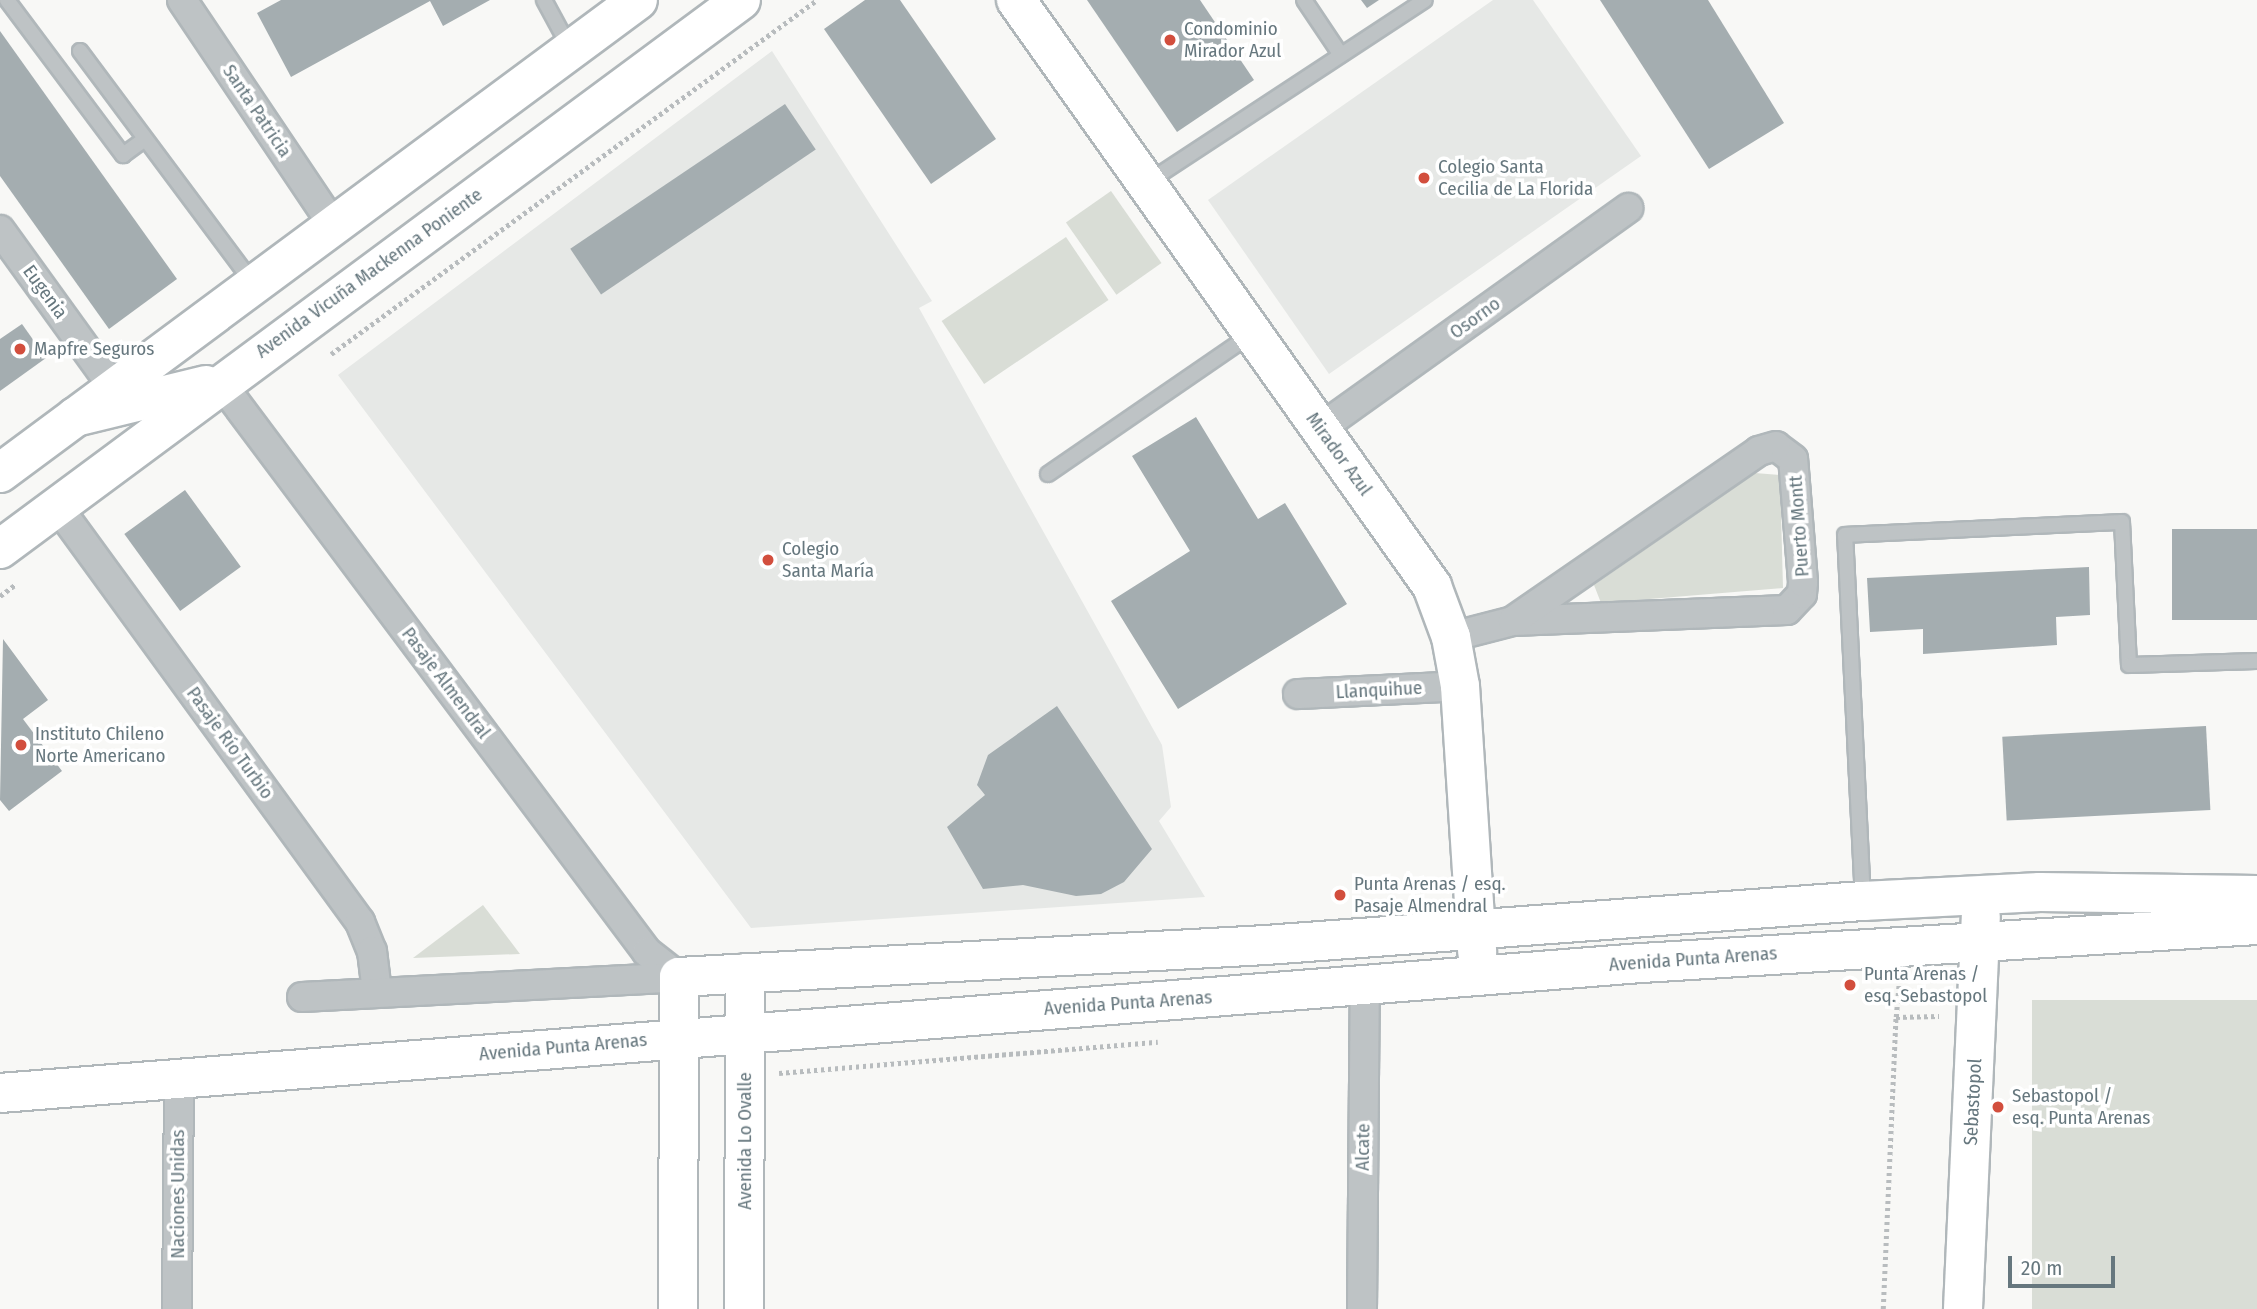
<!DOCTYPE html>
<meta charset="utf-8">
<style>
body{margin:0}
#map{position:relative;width:2257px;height:1309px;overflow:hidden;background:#f8f8f6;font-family:"Fira Sans Condensed",sans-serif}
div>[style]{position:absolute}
.built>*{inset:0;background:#e6e8e6}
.green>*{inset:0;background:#d9ddd6;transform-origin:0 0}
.building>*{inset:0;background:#a4adb0;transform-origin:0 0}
.path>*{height:4.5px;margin-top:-2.25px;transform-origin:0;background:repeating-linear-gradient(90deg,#b8bcbe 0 3.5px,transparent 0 7px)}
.roads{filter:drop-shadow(2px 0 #b0b7ba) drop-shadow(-2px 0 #b0b7ba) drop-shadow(0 2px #b0b7ba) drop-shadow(0 -2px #b0b7ba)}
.lane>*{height:14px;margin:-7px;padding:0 7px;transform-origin:7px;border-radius:7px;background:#bec3c5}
.street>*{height:28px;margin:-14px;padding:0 14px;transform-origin:14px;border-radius:14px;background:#bec3c5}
.secondary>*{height:38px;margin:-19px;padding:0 19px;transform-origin:19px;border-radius:19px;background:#fff}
.primary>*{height:38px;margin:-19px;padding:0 19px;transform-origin:19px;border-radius:19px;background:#fff}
.dots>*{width:19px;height:19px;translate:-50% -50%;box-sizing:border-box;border:4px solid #fff;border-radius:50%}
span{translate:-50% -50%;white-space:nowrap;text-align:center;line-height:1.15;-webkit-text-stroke:7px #fff;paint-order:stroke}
.poi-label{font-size:19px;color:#66777e}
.left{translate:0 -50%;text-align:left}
.street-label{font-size:19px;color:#66777e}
.scale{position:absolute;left:2008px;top:1256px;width:107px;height:32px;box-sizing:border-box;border:4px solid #66777e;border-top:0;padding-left:9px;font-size:21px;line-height:24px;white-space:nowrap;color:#66777e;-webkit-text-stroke:5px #fff;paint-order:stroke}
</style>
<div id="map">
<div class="built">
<i style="clip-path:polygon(1493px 0,1533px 0,1641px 156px,1329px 374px,1208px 200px)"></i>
<i style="clip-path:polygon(772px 51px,932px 301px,919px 308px,1162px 745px,1171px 807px,1159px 821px,1205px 897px,751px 928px,338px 375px)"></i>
</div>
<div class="green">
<i style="left:1111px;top:191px;width:88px;height:55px;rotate:55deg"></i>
<i style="left:1066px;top:237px;width:76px;height:150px;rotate:56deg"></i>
<i style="clip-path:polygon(1755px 473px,1780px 475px,1783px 588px,1601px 603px,1594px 585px)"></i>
<i style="clip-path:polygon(483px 905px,520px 954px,413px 958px)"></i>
<i style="left:2257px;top:1000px;width:309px;height:225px;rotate:90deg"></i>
</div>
<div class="building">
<i style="clip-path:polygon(281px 0,490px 0,443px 26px,430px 1px,291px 77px,257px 13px)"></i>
<i style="clip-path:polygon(865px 0,900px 0,996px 139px,931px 184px,824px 29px)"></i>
<i style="clip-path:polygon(1087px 0,1200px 0,1254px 80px,1177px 132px)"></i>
<i style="clip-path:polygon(1361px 0,1379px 0,1367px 8px)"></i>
<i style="clip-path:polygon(1600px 0,1708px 0,1784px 123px,1709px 169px)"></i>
<i style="clip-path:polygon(0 31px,177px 279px,109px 329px,0 176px)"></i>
<i style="left:785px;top:104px;width:55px;height:259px;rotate:56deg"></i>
<i style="clip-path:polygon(22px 324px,46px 358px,0 391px,0 339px)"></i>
<i style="clip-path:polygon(1196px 417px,1258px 519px,1285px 503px,1347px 604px,1178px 709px,1111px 601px,1190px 551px,1132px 456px)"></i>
<i style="left:185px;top:490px;width:95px;height:75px;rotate:54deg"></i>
<i style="left:2257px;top:529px;width:91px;height:85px;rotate:90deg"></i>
<i style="clip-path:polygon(2089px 567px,2090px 615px,2056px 617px,2057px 645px,1923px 654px,1923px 629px,1870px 632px,1867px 578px)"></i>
<i style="clip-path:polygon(3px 639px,48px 700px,23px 719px,62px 771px,9px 811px,0 800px)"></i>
<i style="clip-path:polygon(1057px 706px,1152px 849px,1124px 882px,1101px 894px,1076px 896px,1023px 885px,983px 889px,947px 827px,985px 795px,977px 785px,988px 755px)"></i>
<i style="left:2206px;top:726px;width:84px;height:204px;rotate:87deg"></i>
</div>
<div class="path">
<i style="left:331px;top:354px;width:601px;rotate:-36.07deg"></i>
<i style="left:0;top:596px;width:20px;rotate:-37deg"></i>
<i style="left:1896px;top:1017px;width:34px;rotate:-85deg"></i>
<i style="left:779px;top:1073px;width:380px;rotate:-4.7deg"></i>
<i style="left:1883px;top:1309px;width:292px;rotate:-87.5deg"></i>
<i style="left:1896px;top:1017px;width:43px;rotate:-1.3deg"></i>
</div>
<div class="roads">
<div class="lane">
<i style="left:7px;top:0;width:194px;rotate:53.2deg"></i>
<i style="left:123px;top:155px;width:27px;rotate:-36deg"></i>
<i style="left:544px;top:0;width:55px;rotate:61.6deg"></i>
<i style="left:1304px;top:0;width:66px;rotate:56.1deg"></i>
<i style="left:80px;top:51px;width:288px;rotate:53.3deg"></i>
<i style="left:1148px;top:182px;width:331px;rotate:-33.3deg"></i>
<i style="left:1048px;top:474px;width:245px;rotate:-34.5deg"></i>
<i style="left:1863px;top:901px;width:366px;rotate:-92.8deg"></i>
<i style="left:1845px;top:535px;width:277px;rotate:-2.7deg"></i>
<i style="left:2122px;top:522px;width:143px;rotate:87.2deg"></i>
<i style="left:2129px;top:665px;width:128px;rotate:-1.8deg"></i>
</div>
<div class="street">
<i style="left:182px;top:0;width:267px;rotate:56.1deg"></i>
<i style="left:0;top:230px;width:195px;rotate:54.2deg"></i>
<i style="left:220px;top:382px;width:712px;rotate:53.16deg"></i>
<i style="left:647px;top:952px;width:41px;rotate:38deg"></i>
<i style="left:1321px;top:428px;width:378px;rotate:-35.6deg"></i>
<i style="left:57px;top:506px;width:515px;rotate:53.93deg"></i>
<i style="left:360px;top:922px;width:31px;rotate:68deg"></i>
<i style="left:372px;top:951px;width:41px;rotate:83deg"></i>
<i style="left:1451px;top:637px;width:64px;rotate:-14.5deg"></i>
<i style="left:1513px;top:621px;width:274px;rotate:-2.3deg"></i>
<i style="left:1787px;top:610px;width:22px;rotate:-47deg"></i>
<i style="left:1802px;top:594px;width:12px;rotate:-85deg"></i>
<i style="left:1803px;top:582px;width:123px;rotate:-94.6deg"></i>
<i style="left:1793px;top:459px;width:21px;rotate:-143deg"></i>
<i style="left:1776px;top:446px;width:18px;rotate:164deg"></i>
<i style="left:1759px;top:451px;width:299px;rotate:145.4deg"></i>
<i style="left:1298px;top:694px;width:162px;rotate:-2.8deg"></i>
<i style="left:302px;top:997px;width:378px;rotate:-3deg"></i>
<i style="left:177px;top:1309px;width:230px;rotate:-89.5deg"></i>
<i style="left:1362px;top:1309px;width:324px;rotate:-89.5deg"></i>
</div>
<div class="secondary">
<i style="left:1016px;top:0;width:719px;rotate:54.63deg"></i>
<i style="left:1432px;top:586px;width:54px;rotate:69.6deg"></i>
<i style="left:1451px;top:637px;width:50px;rotate:79.6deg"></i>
<i style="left:1460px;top:686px;width:267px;rotate:86.3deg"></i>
<i style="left:0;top:473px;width:794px;rotate:-36.55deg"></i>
<i style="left:0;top:1093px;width:1647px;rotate:-4.53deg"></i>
<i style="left:1642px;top:963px;width:616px;rotate:-3.54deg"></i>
<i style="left:678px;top:1309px;width:332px;rotate:-89.8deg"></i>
<i style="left:679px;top:977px;width:588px;rotate:-3.12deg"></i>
<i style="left:1266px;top:945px;width:599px;rotate:-4.22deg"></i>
<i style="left:1863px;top:901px;width:177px;rotate:-2.9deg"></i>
<i style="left:2040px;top:892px;width:217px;rotate:0.8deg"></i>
<i style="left:744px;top:1309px;width:336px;rotate:-89.8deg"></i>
<i style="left:1963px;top:1309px;width:393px;rotate:-87.4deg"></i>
</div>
<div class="primary">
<i style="left:75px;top:417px;width:135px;rotate:-13.7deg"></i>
<i style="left:0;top:549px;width:922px;rotate:-36.53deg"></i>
</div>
</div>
<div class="dots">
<i style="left:1170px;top:40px;background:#d24e3d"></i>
<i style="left:1424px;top:178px;background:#d24e3d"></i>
<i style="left:20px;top:349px;background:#d24e3d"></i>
<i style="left:768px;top:560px;background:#d24e3d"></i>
<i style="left:21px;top:745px;background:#d24e3d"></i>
<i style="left:1340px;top:895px;background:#d24e3d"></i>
<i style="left:1850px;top:985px;background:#d24e3d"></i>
<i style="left:1998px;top:1107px;background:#d24e3d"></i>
</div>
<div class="poi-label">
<span class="left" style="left:1184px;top:40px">Condominio<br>Mirador Azul</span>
<span class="left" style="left:1438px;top:178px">Colegio Santa<br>Cecilia de La Florida</span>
<span class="left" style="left:34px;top:349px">Mapfre Seguros</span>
<span class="left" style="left:782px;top:560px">Colegio<br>Santa María</span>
<span class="left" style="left:35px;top:745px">Instituto Chileno<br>Norte Americano</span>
<span class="left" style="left:1354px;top:895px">Punta Arenas / esq.<br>Pasaje Almendral</span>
<span class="left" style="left:1864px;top:985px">Punta Arenas /<br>esq. Sebastopol</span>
<span class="left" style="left:2012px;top:1107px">Sebastopol /<br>esq. Punta Arenas</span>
</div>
<div class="street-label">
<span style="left:257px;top:111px;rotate:56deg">Santa Patricia</span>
<span style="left:369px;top:273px;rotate:-36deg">Avenida Vicuña Mackenna Poniente</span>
<span style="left:45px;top:292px;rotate:54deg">Eugenia</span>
<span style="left:1475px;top:318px;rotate:-36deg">Osorno</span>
<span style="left:1339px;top:454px;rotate:54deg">Mirador Azul</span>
<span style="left:1799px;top:526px;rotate:-94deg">Puerto Montt</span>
<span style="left:446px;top:683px;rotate:53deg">Pasaje Almendral</span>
<span style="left:1379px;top:690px;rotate:-3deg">Llanquihue</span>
<span style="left:230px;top:743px;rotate:54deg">Pasaje Río Turbio</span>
<span style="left:1693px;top:959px;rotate:-4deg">Avenida Punta Arenas</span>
<span style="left:1128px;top:1003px;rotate:-4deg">Avenida Punta Arenas</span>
<span style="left:563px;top:1047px;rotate:-5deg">Avenida Punta Arenas</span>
<span style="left:1973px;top:1102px;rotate:-87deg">Sebastopol</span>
<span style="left:745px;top:1141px;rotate:-90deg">Avenida Lo Ovalle</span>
<span style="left:1363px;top:1147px;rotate:-89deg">Alcate</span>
<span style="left:178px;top:1194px;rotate:-90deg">Naciones Unidas</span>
</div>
<div class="scale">20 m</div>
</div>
